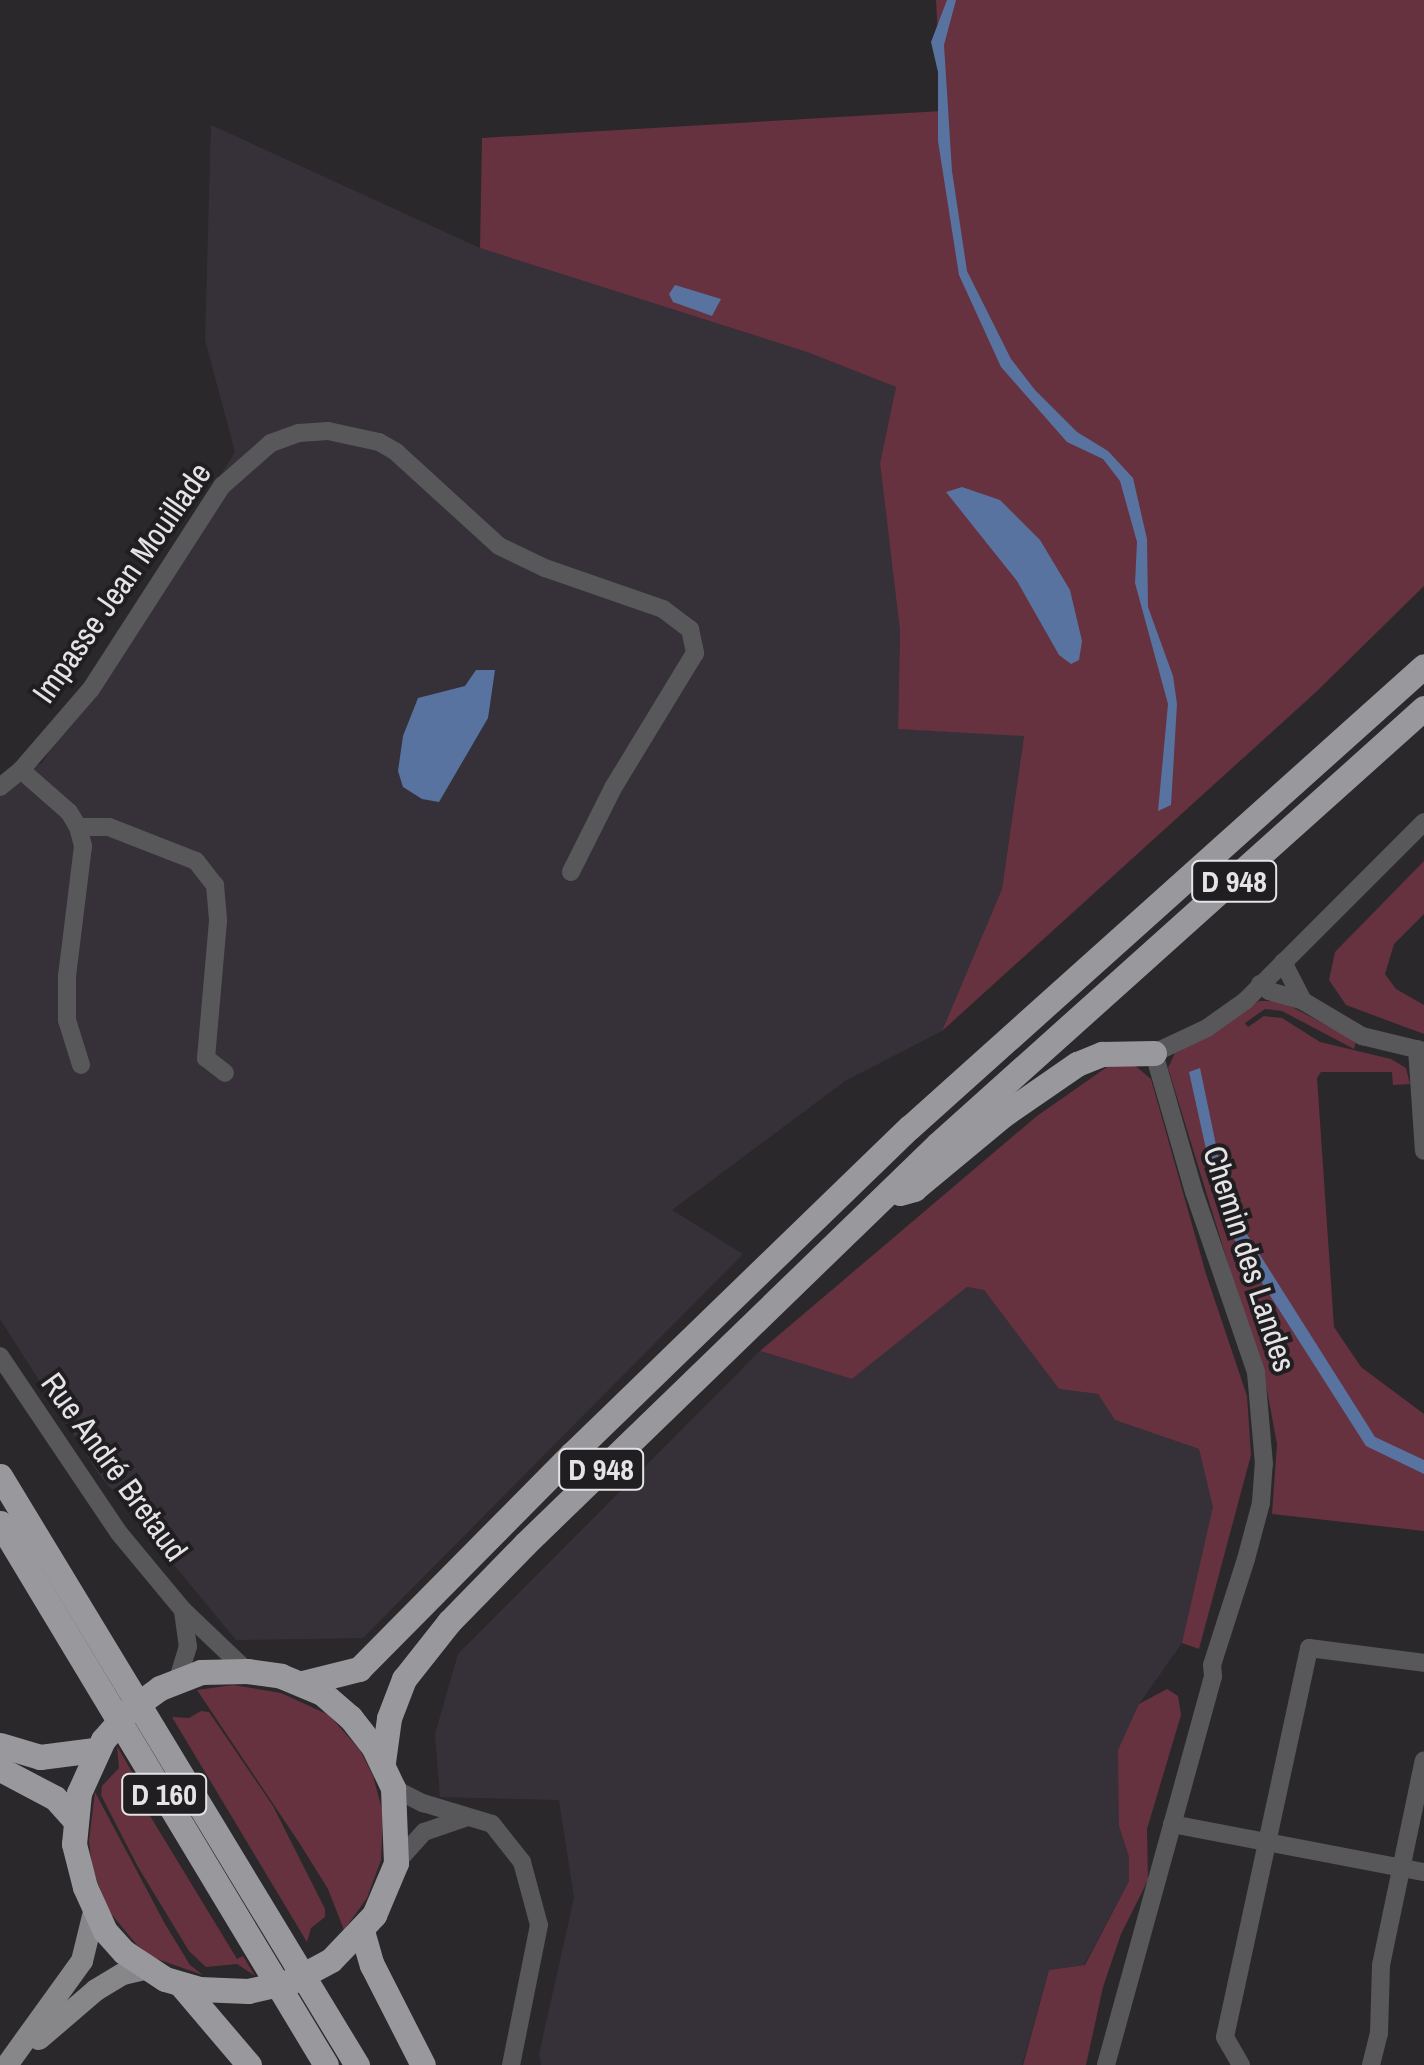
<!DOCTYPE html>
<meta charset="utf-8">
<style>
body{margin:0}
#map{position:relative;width:1424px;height:2065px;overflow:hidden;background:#2a282b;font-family:"Archivo Narrow",sans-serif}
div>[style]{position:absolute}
.built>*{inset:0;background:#363139}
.green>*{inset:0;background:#66323f}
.water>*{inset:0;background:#5873a0}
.minor>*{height:18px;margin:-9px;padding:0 9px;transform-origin:9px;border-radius:9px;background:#58585a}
.major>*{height:22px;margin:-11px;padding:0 11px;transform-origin:11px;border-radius:11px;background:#87878a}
.highway>*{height:25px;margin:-12.5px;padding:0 12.5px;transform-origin:12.5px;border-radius:12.5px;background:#99999d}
.highway-bridge>*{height:25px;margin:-12.5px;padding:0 12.5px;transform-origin:12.5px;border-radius:12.5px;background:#99999d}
span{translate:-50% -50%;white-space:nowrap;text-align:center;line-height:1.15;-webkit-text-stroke:8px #201e21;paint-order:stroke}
.shield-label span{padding:2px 8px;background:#201e21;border:2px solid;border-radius:8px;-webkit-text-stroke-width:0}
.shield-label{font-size:30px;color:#e4e3e5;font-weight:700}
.street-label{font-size:32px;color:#e4e3e5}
</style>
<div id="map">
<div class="built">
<i style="clip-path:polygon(211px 125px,480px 248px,807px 352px,896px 387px,880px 463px,900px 631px,898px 729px,1024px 735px,1002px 889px,942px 1031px,845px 1081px,672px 1210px,743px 1254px,363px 1638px,236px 1640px,98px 1473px,0 1319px,0 782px,42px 763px,235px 452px,205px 340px)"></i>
<i style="clip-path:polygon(967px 1287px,984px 1290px,1059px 1389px,1098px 1394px,1115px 1420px,1199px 1449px,1214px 1507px,1182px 1643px,1139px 1704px,1119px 1826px,1129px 1857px,1129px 1881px,1084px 1965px,1049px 1970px,1022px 2065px,541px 2065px,539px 2054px,574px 1898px,559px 1800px,440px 1797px,435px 1734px,458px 1654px,760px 1351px,852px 1379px)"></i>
</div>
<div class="green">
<i style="clip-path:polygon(936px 0,1424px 0,1424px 586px,1316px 692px,942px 1031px,1002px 889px,1024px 736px,898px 729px,900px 631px,880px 463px,896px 387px,807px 352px,480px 248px,482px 138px,942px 111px)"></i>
<i style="clip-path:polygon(1424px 861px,1424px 914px,1394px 944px,1385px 974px,1396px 989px,1424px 1005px,1424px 1034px,1346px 1005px,1329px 980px,1335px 952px)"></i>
<i style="clip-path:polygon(1259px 1001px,1281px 1001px,1356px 1041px,1354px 1049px,1282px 1011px,1265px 1009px,1245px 1023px,1248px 1027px,1264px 1016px,1282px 1018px,1320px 1042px,1391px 1059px,1406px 1068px,1410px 1084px,1393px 1085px,1392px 1072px,1321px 1072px,1317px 1078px,1334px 1327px,1361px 1367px,1424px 1414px,1424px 1531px,1272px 1514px,1277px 1444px,1267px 1390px,1168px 1068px,1175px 1053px)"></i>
<i style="clip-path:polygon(1133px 1064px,1151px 1079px,1206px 1274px,1247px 1396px,1251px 1455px,1199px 1649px,1182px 1643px,1213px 1507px,1199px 1449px,1115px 1420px,1098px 1394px,1059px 1389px,984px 1290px,967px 1287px,852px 1379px,760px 1351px,1037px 1116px,1107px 1067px)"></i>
<i style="clip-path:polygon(233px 1685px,281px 1693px,329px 1715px,360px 1750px,373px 1776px,383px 1813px,381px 1860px,367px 1898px,344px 1930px,328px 1889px,300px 1844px,197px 1690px)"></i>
<i style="clip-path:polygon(1167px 1689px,1178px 1696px,1181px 1715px,1147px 1829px,1148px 1880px,1121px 1934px,1103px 1987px,1086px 2065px,1023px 2065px,1049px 1970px,1085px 1965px,1129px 1881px,1129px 1857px,1119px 1826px,1118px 1750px,1139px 1704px)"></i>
<i style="clip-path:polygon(201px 1711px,209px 1712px,273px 1806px,325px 1909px,325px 1917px,311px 1928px,307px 1942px,172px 1717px,189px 1718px)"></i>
<i style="clip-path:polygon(117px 1746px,132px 1772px,127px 1778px,237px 1959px,243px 1956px,255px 1976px,237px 1964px,206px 1967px,189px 1951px,138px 1867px,101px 1795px,102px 1786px,119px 1768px)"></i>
<i style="clip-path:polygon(95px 1792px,165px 1924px,190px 1965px,203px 1975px,154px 1958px,137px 1945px,108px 1910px,92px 1867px,89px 1841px)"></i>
</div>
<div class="water">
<i style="clip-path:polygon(947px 0,956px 0,944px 45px,952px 171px,967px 271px,1011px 359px,1035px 390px,1077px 432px,1108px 451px,1133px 478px,1147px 539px,1148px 607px,1173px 676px,1177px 704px,1171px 805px,1158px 811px,1168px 704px,1135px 583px,1137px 542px,1120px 481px,1103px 459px,1067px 442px,1001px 367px,959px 275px,938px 141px,938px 72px,931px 42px)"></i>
<i style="clip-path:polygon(675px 285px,721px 299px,712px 316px,673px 302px,669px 294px)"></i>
<i style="clip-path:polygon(962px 487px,1000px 500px,1040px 540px,1070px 590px,1082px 641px,1079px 660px,1071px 664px,1059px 655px,1017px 581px,946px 492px)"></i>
<i style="clip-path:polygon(476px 670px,495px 670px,488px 718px,439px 802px,422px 799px,403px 787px,398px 771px,403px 736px,418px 698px,465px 686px)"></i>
<i style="clip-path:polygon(1200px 1068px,1221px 1169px,1243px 1228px,1375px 1437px,1424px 1460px,1424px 1474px,1366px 1446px,1234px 1239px,1211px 1172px,1189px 1072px)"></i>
</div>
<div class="minor">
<i style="left:21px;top:770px;width:64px;rotate:41.2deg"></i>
<i style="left:69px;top:812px;width:17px;rotate:59deg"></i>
<i style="left:78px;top:827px;width:31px"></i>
<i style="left:109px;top:827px;width:93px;rotate:21.3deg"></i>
<i style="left:196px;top:861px;width:31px;rotate:52deg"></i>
<i style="left:215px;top:885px;width:36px;rotate:85deg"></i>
<i style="left:218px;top:921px;width:138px;rotate:95deg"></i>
<i style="left:206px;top:1058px;width:24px;rotate:38deg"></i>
<i style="left:0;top:787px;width:27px;rotate:-39deg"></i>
<i style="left:21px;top:770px;width:107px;rotate:-49.2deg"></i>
<i style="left:91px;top:689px;width:242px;rotate:-57.2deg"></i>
<i style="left:222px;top:486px;width:65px;rotate:-41.3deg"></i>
<i style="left:271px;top:443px;width:30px;rotate:-20deg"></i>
<i style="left:299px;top:433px;width:29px;rotate:-4deg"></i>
<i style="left:328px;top:431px;width:52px;rotate:12.2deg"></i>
<i style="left:379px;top:442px;width:20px;rotate:30deg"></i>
<i style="left:396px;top:452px;width:139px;rotate:42.4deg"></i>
<i style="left:499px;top:546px;width:51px;rotate:25.6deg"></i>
<i style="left:545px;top:568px;width:125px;rotate:19.2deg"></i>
<i style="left:663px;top:609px;width:34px;rotate:37deg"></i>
<i style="left:690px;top:629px;width:25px;rotate:78deg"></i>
<i style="left:695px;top:653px;width:158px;rotate:121.3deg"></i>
<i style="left:613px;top:788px;width:94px;rotate:116.6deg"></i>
<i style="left:78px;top:827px;width:20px;rotate:75deg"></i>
<i style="left:83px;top:846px;width:131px;rotate:97deg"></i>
<i style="left:67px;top:976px;width:44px;rotate:90deg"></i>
<i style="left:67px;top:1020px;width:47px;rotate:72.7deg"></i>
<i style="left:1283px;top:962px;width:44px;rotate:62.9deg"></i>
<i style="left:1260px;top:984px;width:11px;rotate:38deg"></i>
<i style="left:1269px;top:991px;width:35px;rotate:16deg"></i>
<i style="left:1303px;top:1001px;width:69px;rotate:30.7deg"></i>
<i style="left:1362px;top:1036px;width:64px;rotate:13.6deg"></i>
<i style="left:1417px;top:1049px;width:102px;rotate:86.1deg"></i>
<i style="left:0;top:1356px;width:213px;rotate:56.1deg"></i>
<i style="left:119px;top:1533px;width:100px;rotate:50.3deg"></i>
<i style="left:183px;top:1610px;width:88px;rotate:43.6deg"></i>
<i style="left:178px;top:1679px;width:34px;rotate:-73deg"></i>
<i style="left:188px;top:1647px;width:36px;rotate:-98deg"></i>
<i style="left:393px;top:1788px;width:34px;rotate:27deg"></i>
<i style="left:423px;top:1803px;width:72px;rotate:16.9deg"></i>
<i style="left:492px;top:1824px;width:48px;rotate:51.7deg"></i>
<i style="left:522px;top:1862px;width:65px;rotate:74.9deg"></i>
<i style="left:539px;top:1925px;width:143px;rotate:101.3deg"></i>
<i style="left:1172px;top:1824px;width:257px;rotate:10.8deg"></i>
<i style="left:396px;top:1863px;width:42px;rotate:-47.9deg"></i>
<i style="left:424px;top:1832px;width:43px;rotate:-18.9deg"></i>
<i style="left:1106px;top:2065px;width:403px;rotate:-74.6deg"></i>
<i style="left:1213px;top:1676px;width:11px;rotate:-95deg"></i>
<i style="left:1212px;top:1665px;width:111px;rotate:-72.2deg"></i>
<i style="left:1246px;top:1559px;width:58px;rotate:-75deg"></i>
<i style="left:1261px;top:1503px;width:39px;rotate:-86deg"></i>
<i style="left:1264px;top:1464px;width:92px;rotate:-95deg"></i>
<i style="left:1256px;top:1372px;width:190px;rotate:-109deg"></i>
<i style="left:1194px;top:1192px;width:145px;rotate:-106.1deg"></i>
<i style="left:1154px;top:1053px;width:59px;rotate:-25.3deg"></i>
<i style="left:1207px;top:1028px;width:47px;rotate:-35.4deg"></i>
<i style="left:1245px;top:1001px;width:253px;rotate:-45deg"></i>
<i style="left:1241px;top:2065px;width:32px;rotate:-120deg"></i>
<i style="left:1225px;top:2037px;width:398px;rotate:-77.8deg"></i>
<i style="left:1309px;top:1648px;width:116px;rotate:7.4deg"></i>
<i style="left:1371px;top:2065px;width:33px;rotate:-76deg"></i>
<i style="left:1379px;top:2033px;width:68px;rotate:-88.3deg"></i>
<i style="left:1381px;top:1965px;width:209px;rotate:-78.2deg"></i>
</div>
<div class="major">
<i style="left:39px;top:2039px;width:75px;rotate:-40.7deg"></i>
<i style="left:96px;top:1990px;width:31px;rotate:-31deg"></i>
<i style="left:123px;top:1974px;width:23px;rotate:-13deg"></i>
<i style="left:7px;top:2065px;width:128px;rotate:-54.2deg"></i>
<i style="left:82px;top:1961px;width:50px;rotate:-76.2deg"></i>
</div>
<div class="highway">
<i style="left:900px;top:1193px;width:15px;rotate:-16deg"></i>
<i style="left:914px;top:1189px;width:116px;rotate:-39.7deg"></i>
<i style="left:1003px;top:1115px;width:90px;rotate:-34.6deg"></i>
<i style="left:1077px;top:1064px;width:27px;rotate:-22deg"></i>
<i style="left:1102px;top:1054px;width:52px;rotate:-1.1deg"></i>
<i style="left:0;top:1476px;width:689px;rotate:58.78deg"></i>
<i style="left:0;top:1523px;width:632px;rotate:58.97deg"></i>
<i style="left:303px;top:1683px;width:58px;rotate:-14deg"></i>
<i style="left:359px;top:1669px;width:303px;rotate:-45.3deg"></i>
<i style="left:572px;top:1454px;width:470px;rotate:-44.1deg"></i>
<i style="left:910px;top:1127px;width:690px;rotate:-41.89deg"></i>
<i style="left:160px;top:1688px;width:44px;rotate:-21.3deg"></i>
<i style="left:201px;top:1672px;width:46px;rotate:-1.2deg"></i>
<i style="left:247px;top:1671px;width:34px;rotate:8deg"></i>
<i style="left:281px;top:1676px;width:44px;rotate:22.5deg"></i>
<i style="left:322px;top:1693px;width:37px;rotate:41deg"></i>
<i style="left:350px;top:1717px;width:37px;rotate:52deg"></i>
<i style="left:373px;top:1746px;width:47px;rotate:64.5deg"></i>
<i style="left:393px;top:1788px;width:75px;rotate:87.7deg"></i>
<i style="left:396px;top:1863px;width:56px;rotate:112.9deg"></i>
<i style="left:374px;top:1915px;width:62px;rotate:133.7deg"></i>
<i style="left:103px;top:1740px;width:58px;rotate:114.4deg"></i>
<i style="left:79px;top:1793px;width:51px;rotate:95.6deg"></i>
<i style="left:74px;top:1844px;width:44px;rotate:75.7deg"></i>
<i style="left:85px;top:1887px;width:48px;rotate:65.6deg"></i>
<i style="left:105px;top:1931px;width:28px;rotate:48deg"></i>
<i style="left:124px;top:1952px;width:49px;rotate:33.4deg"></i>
<i style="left:165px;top:1979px;width:35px;rotate:16deg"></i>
<i style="left:199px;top:1989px;width:49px;rotate:2.3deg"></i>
<i style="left:0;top:1745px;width:42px;rotate:16.7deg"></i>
<i style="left:40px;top:1757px;width:55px;rotate:-7.3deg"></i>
<i style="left:383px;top:1762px;width:44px;rotate:-82.2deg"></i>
<i style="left:389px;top:1718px;width:42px;rotate:-69deg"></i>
<i style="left:404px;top:1679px;width:73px;rotate:-51.7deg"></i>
<i style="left:449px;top:1622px;width:109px;rotate:-45.7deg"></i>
<i style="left:525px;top:1544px;width:575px;rotate:-44.08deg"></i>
<i style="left:938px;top:1144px;width:653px;rotate:-41.9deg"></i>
<i style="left:0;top:1769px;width:62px;rotate:27.8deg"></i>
<i style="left:55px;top:1798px;width:28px;rotate:48deg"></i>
<i style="left:362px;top:1931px;width:35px;rotate:74deg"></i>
<i style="left:372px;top:1965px;width:112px;rotate:63deg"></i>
<i style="left:181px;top:1985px;width:105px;rotate:49.6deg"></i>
</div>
<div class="highway-bridge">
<i style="left:103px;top:1740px;width:37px;rotate:-49deg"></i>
<i style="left:127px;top:1712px;width:41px;rotate:-36deg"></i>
<i style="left:248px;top:1991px;width:45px;rotate:-12.8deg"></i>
<i style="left:292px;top:1981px;width:44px;rotate:-28.3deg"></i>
</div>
<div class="shield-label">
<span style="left:1234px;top:881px">D 948</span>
<span style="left:601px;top:1469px">D 948</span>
<span style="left:164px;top:1794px">D 160</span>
</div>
<div class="street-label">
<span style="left:122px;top:583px;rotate:-55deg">Impasse Jean Mouillade</span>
<span style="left:1249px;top:1259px;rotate:72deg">Chemin des Landes</span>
<span style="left:114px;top:1467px;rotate:54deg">Rue André Bretaud</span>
</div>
</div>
